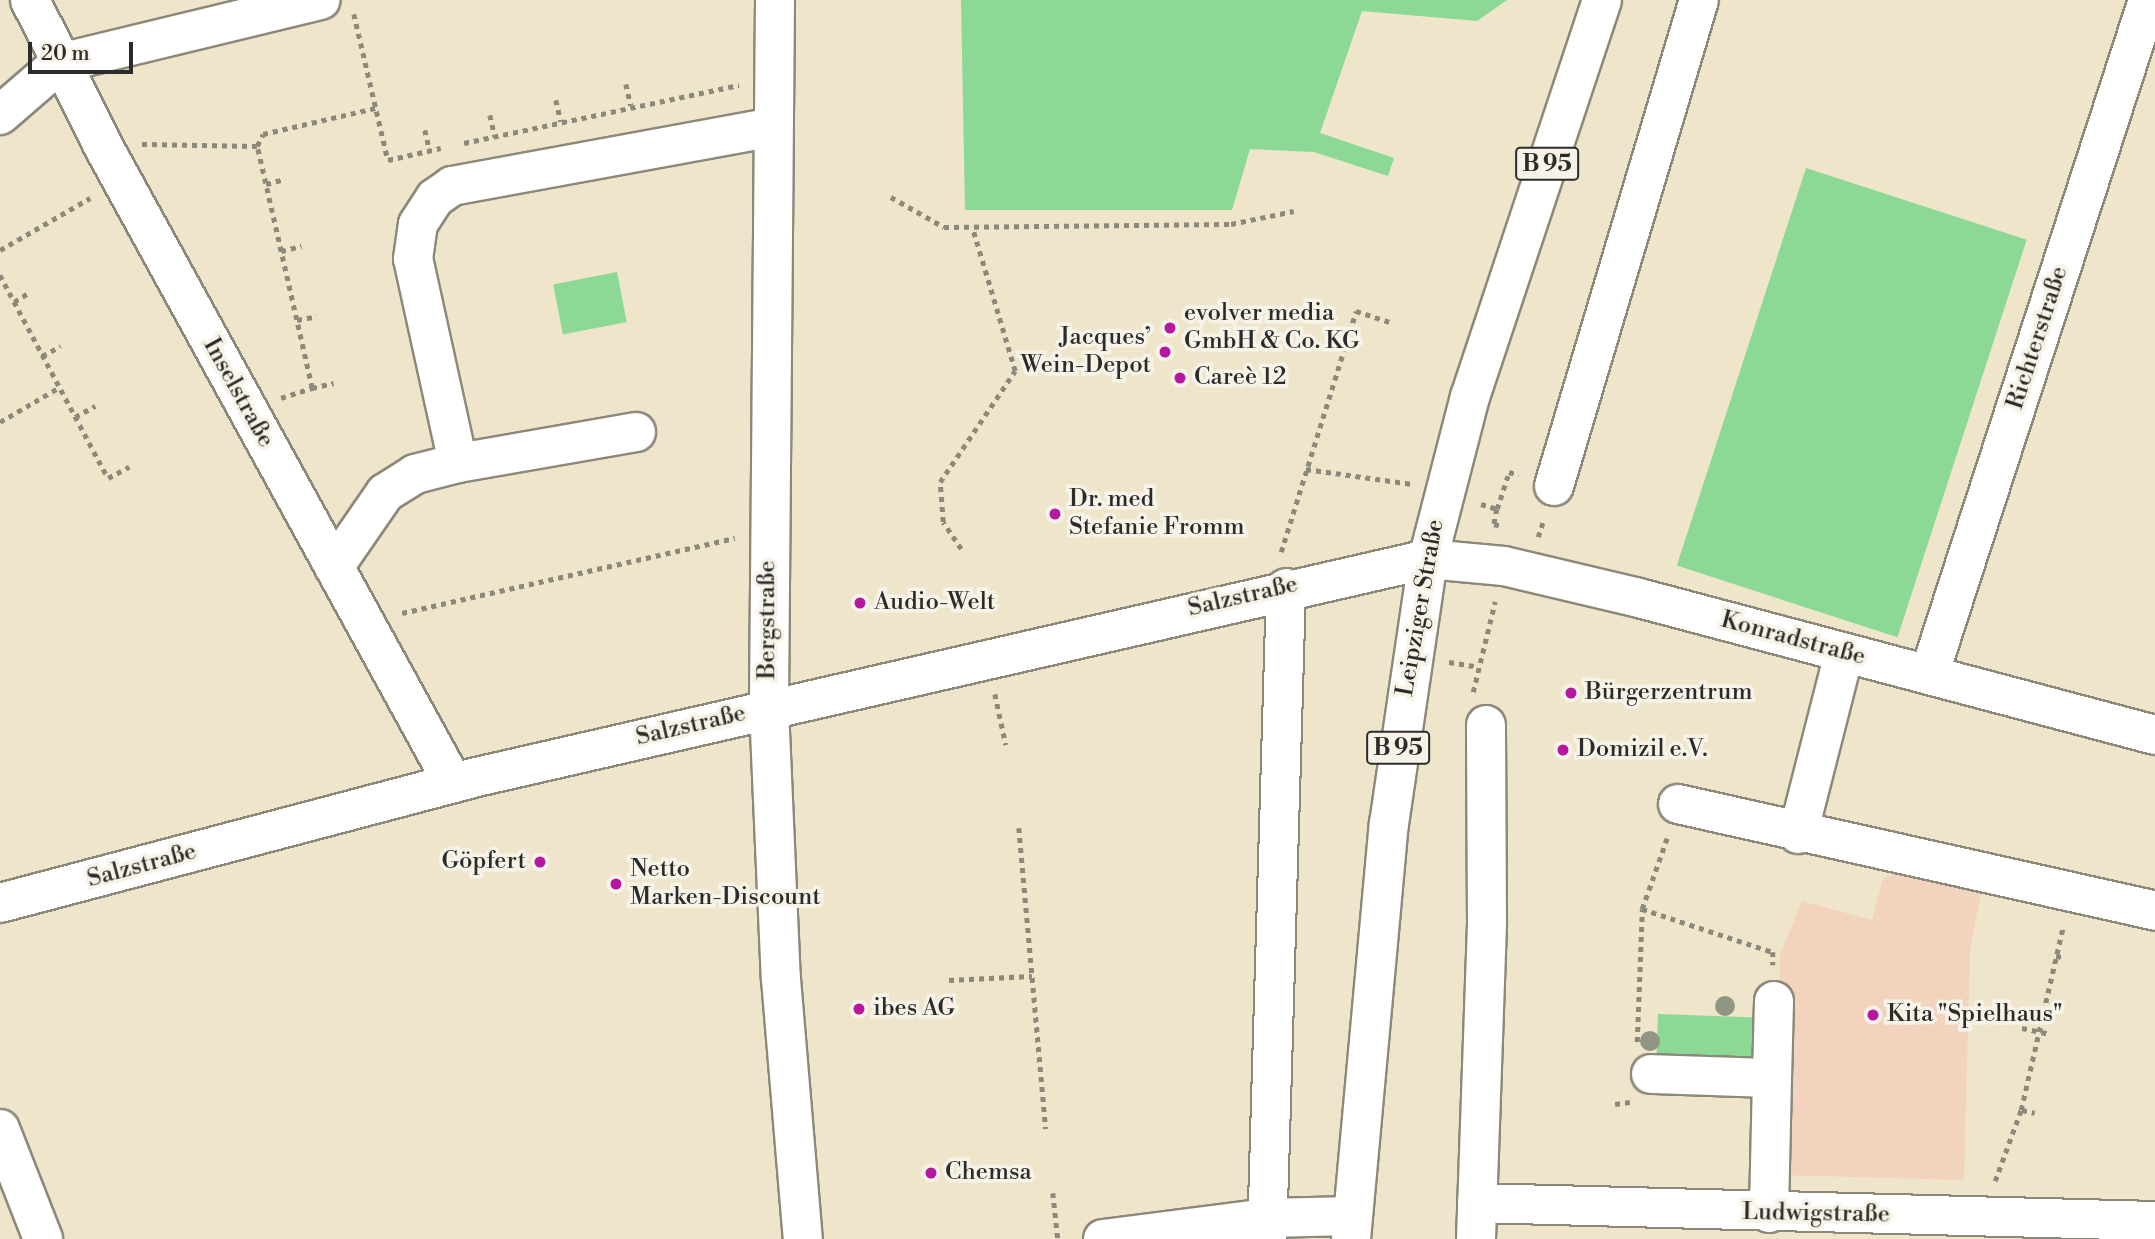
<!DOCTYPE html>
<meta charset="utf-8">
<style>
body{margin:0}
#map{position:relative;width:2155px;height:1239px;overflow:hidden;background:#eee5ca;font-family:"Libre Bodoni",serif}
div>[style]{position:absolute}
.built>*{inset:0;background:#f2d4be}
.green>*{inset:0;background:#8cd895;transform-origin:0 0}
.path>*{height:4.5px;margin-top:-2.25px;transform-origin:0;background:repeating-linear-gradient(90deg,#8c887a 0 5px,transparent 0 10px)}
.roads{filter:drop-shadow(2px 0 #8c887a) drop-shadow(-2px 0 #8c887a) drop-shadow(0 2px #8c887a) drop-shadow(0 -2px #8c887a)}
.minor>*{height:38px;margin:-19px;padding:0 19px;transform-origin:19px;border-radius:19px;background:#fff}
.major>*{height:38px;margin:-19px;padding:0 19px;transform-origin:19px;border-radius:19px;background:#fff}
.trees>*{width:20px;height:20px;margin:-10px;border-radius:50%;background:#909681}
.dots>*{width:19px;height:19px;translate:-50% -50%;box-sizing:border-box;border:4px solid #f7f3e8;border-radius:50%}
span{translate:-50% -50%;white-space:nowrap;text-align:center;line-height:1.15;-webkit-text-stroke:7px #f7f3e8;paint-order:stroke}
.shield-label span{padding:2px 5px;background:#f7f3e8;border:2px solid;border-radius:5px;-webkit-text-stroke-width:0}
.shield-label{font-size:23px;color:#2b2b2b;font-weight:700}
.poi-label{font-size:24px;color:#2b2b2b}
.left{translate:0 -50%;text-align:left}
.right{translate:-100% -50%;text-align:right}
.street-label{font-size:24px;color:#2b2b2b}
.scale{position:absolute;left:28px;top:42px;width:105px;height:32px;box-sizing:border-box;border:4px solid #2b2b2b;border-top:0;padding-left:9px;font-size:21px;line-height:24px;white-space:nowrap;color:#2b2b2b;-webkit-text-stroke:5px #f7f3e8;paint-order:stroke}
</style>
<div id="map">
<div class="built">
<i style="clip-path:polygon(1910px 868px,1984px 879px,1970px 950px,1964px 1180px,1776px 1175px,1780px 955px,1802px 901px,1872px 920px,1883px 878px)"></i>
</div>
<div class="green">
<i style="clip-path:polygon(961px 0,1507px 0,1477px 21px,1362px 11px,1320px 133px,1394px 158px,1388px 176px,1314px 152px,1250px 149px,1232px 210px,965px 210px)"></i>
<i style="left:1806px;top:168px;width:232px;height:418px;rotate:18deg"></i>
<i style="left:617px;top:272px;width:51px;height:65px;rotate:79deg"></i>
<i style="left:1658px;top:1014px;width:97px;height:48px;rotate:2deg"></i>
</div>
<div class="path">
<i style="left:354px;top:14px;width:150px;rotate:76.9deg"></i>
<i style="left:388px;top:160px;width:54px;rotate:-12.8deg"></i>
<i style="left:626px;top:84px;width:22px;rotate:77deg"></i>
<i style="left:556px;top:100px;width:22px;rotate:77deg"></i>
<i style="left:490px;top:115px;width:22px;rotate:77deg"></i>
<i style="left:425px;top:130px;width:22px;rotate:77deg"></i>
<i style="left:464px;top:143px;width:281px;rotate:-11.9deg"></i>
<i style="left:142px;top:144px;width:115px;rotate:1deg"></i>
<i style="left:266px;top:184px;width:20px;rotate:-15deg"></i>
<i style="left:891px;top:197px;width:61px;rotate:29.5deg"></i>
<i style="left:944px;top:227px;width:287px;rotate:-0.6deg"></i>
<i style="left:1231px;top:224px;width:64px;rotate:-11.7deg"></i>
<i style="left:0;top:250px;width:104px;rotate:-30deg"></i>
<i style="left:281px;top:251px;width:21px;rotate:-14deg"></i>
<i style="left:0;top:275px;width:230px;rotate:62deg"></i>
<i style="left:108px;top:478px;width:24px;rotate:-28deg"></i>
<i style="left:14px;top:302px;width:19px;rotate:-32deg"></i>
<i style="left:297px;top:320px;width:20px;rotate:-11deg"></i>
<i style="left:42px;top:356px;width:21px;rotate:-28deg"></i>
<i style="left:312px;top:388px;width:22px;rotate:-13deg"></i>
<i style="left:281px;top:398px;width:33px;rotate:-18deg"></i>
<i style="left:312px;top:388px;width:248px;rotate:-102.8deg"></i>
<i style="left:257px;top:146px;width:13px;rotate:-63deg"></i>
<i style="left:263px;top:134px;width:116px;rotate:-13deg"></i>
<i style="left:75px;top:417px;width:23px;rotate:-29deg"></i>
<i style="left:0;top:422px;width:69px;rotate:-30.3deg"></i>
<i style="left:1306px;top:469px;width:107px;rotate:8.1deg"></i>
<i style="left:1481px;top:504px;width:17px;rotate:17deg"></i>
<i style="left:1497px;top:509px;width:15px;rotate:101deg"></i>
<i style="left:1494px;top:524px;width:7px;rotate:16deg"></i>
<i style="left:1497px;top:509px;width:39px;rotate:-72deg"></i>
<i style="left:1509px;top:472px;width:10px;rotate:17deg"></i>
<i style="left:1538px;top:537px;width:19px;rotate:-72deg"></i>
<i style="left:961px;top:549px;width:32px;rotate:-124deg"></i>
<i style="left:943px;top:522px;width:40px;rotate:-94.3deg"></i>
<i style="left:940px;top:482px;width:134px;rotate:-56deg"></i>
<i style="left:1015px;top:371px;width:150px;rotate:-106.6deg"></i>
<i style="left:1281px;top:552px;width:252px;rotate:-72.7deg"></i>
<i style="left:1356px;top:311px;width:35px;rotate:18deg"></i>
<i style="left:402px;top:613px;width:341px;rotate:-12.7deg"></i>
<i style="left:1449px;top:662px;width:30px;rotate:9deg"></i>
<i style="left:1473px;top:692px;width:93px;rotate:-76.3deg"></i>
<i style="left:995px;top:694px;width:52px;rotate:77.8deg"></i>
<i style="left:1019px;top:828px;width:302px;rotate:84.9deg"></i>
<i style="left:1642px;top:909px;width:138px;rotate:18.2deg"></i>
<i style="left:1773px;top:952px;width:13px;rotate:90deg"></i>
<i style="left:2056px;top:956px;width:10px;rotate:11deg"></i>
<i style="left:949px;top:980px;width:83px;rotate:-2.8deg"></i>
<i style="left:2022px;top:1028px;width:29px;rotate:12deg"></i>
<i style="left:1637px;top:1042px;width:133px;rotate:-87.8deg"></i>
<i style="left:1642px;top:909px;width:75px;rotate:-70.6deg"></i>
<i style="left:1615px;top:1104px;width:15px;rotate:-8deg"></i>
<i style="left:2022px;top:1110px;width:13px;rotate:13deg"></i>
<i style="left:1995px;top:1181px;width:76px;rotate:-69.9deg"></i>
<i style="left:2021px;top:1110px;width:189px;rotate:-77.1deg"></i>
<i style="left:1053px;top:1193px;width:46px;rotate:83.8deg"></i>
</div>
<div class="roads">
<div class="minor">
<i style="left:30px;top:0;width:161px;rotate:63.4deg"></i>
<i style="left:102px;top:144px;width:729px;rotate:61.22deg"></i>
<i style="left:0;top:115px;width:79px;rotate:-40.9deg"></i>
<i style="left:60px;top:63px;width:268px;rotate:-13.6deg"></i>
<i style="left:636px;top:432px;width:181px;rotate:170.1deg"></i>
<i style="left:458px;top:463px;width:209px;rotate:-102.4deg"></i>
<i style="left:413px;top:259px;width:35px;rotate:-82deg"></i>
<i style="left:418px;top:224px;width:31px;rotate:-57deg"></i>
<i style="left:435px;top:198px;width:21px;rotate:-35deg"></i>
<i style="left:452px;top:186px;width:326px;rotate:-10.4deg"></i>
<i style="left:1554px;top:486px;width:507px;rotate:-73.39deg"></i>
<i style="left:334px;top:567px;width:90px;rotate:-55.4deg"></i>
<i style="left:385px;top:493px;width:36px;rotate:-32deg"></i>
<i style="left:415px;top:474px;width:44px;rotate:-14.3deg"></i>
<i style="left:1929px;top:675px;width:710px;rotate:-72.02deg"></i>
<i style="left:1678px;top:804px;width:489px;rotate:12.6deg"></i>
<i style="left:1798px;top:834px;width:187px;rotate:-75.7deg"></i>
<i style="left:0;top:903px;width:484px;rotate:-14.8deg"></i>
<i style="left:468px;top:779px;width:985px;rotate:-12.91deg"></i>
<i style="left:1428px;top:559px;width:76px;rotate:5.3deg"></i>
<i style="left:1504px;top:566px;width:139px;rotate:13.3deg"></i>
<i style="left:1639px;top:598px;width:534px;rotate:14.87deg"></i>
<i style="left:1651px;top:1074px;width:121px;rotate:1.9deg"></i>
<i style="left:1772px;top:1078px;width:135px;rotate:91.3deg"></i>
<i style="left:1772px;top:1078px;width:77px;rotate:-88.5deg"></i>
<i style="left:0;top:1129px;width:118px;rotate:68.6deg"></i>
<i style="left:1477px;top:1203px;width:678px;rotate:1.52deg"></i>
<i style="left:1103px;top:1239px;width:165px;rotate:-7.3deg"></i>
<i style="left:1267px;top:1218px;width:85px;rotate:-1.3deg"></i>
<i style="left:1267px;top:1239px;width:651px;rotate:-88.33deg"></i>
<i style="left:1476px;top:1239px;width:318px;rotate:-88deg"></i>
<i style="left:1487px;top:921px;width:196px;rotate:-90.3deg"></i>
</div>
<div class="major">
<i style="left:775px;top:0;width:708px;rotate:90.49deg"></i>
<i style="left:769px;top:708px;width:271px;rotate:87.5deg"></i>
<i style="left:781px;top:979px;width:261px;rotate:85.2deg"></i>
<i style="left:1351px;top:1239px;width:417px;rotate:-84.8deg"></i>
<i style="left:1389px;top:824px;width:268px;rotate:-81.6deg"></i>
<i style="left:1428px;top:559px;width:167px;rotate:-75.5deg"></i>
<i style="left:1470px;top:397px;width:418px;rotate:-71.6deg"></i>
</div>
</div>
<div class="trees">
<i style="left:1725px;top:1006px"></i>
<i style="left:1650px;top:1041px"></i>
</div>
<div class="dots">
<i style="left:1170px;top:328px;background:#b5179e"></i>
<i style="left:1165px;top:352px;background:#b5179e"></i>
<i style="left:1180px;top:378px;background:#b5179e"></i>
<i style="left:1055px;top:514px;background:#b5179e"></i>
<i style="left:860px;top:603px;background:#b5179e"></i>
<i style="left:1571px;top:693px;background:#b5179e"></i>
<i style="left:1563px;top:750px;background:#b5179e"></i>
<i style="left:540px;top:862px;background:#b5179e"></i>
<i style="left:616px;top:884px;background:#b5179e"></i>
<i style="left:859px;top:1009px;background:#b5179e"></i>
<i style="left:1873px;top:1015px;background:#b5179e"></i>
<i style="left:931px;top:1173px;background:#b5179e"></i>
</div>
<div class="shield-label">
<span style="left:1547px;top:164px">B 95</span>
<span style="left:1398px;top:748px">B 95</span>
</div>
<div class="poi-label">
<span class="left" style="left:1184px;top:328px">evolver media<br>GmbH &amp; Co. KG</span>
<span class="right" style="left:1151px;top:352px">Jacques’<br>Wein-Depot</span>
<span class="left" style="left:1194px;top:378px">Careè 12</span>
<span class="left" style="left:1069px;top:514px">Dr. med<br>Stefanie Fromm</span>
<span class="left" style="left:874px;top:603px">Audio-Welt</span>
<span class="left" style="left:1585px;top:693px">Bürgerzentrum</span>
<span class="left" style="left:1577px;top:750px">Domizil e.V.</span>
<span class="right" style="left:526px;top:862px">Göpfert</span>
<span class="left" style="left:630px;top:884px">Netto<br>Marken-Discount</span>
<span class="left" style="left:873px;top:1009px">ibes AG</span>
<span class="left" style="left:1887px;top:1015px">Kita "Spielhaus"</span>
<span class="left" style="left:945px;top:1173px">Chemsa</span>
</div>
<div class="street-label">
<span style="left:2038px;top:338px;rotate:-72deg">Richterstraße</span>
<span style="left:238px;top:393px;rotate:61deg">Inselstraße</span>
<span style="left:1243px;top:597px;rotate:-13deg">Salzstraße</span>
<span style="left:1421px;top:608px;rotate:-80deg">Leipziger Straße</span>
<span style="left:768px;top:620px;rotate:-90deg">Bergstraße</span>
<span style="left:1793px;top:639px;rotate:15deg">Konradstraße</span>
<span style="left:691px;top:726px;rotate:-13deg">Salzstraße</span>
<span style="left:142px;top:866px;rotate:-15deg">Salzstraße</span>
<span style="left:1816px;top:1214px;rotate:1deg">Ludwigstraße</span>
</div>
<div class="scale">20 m</div>
</div>
